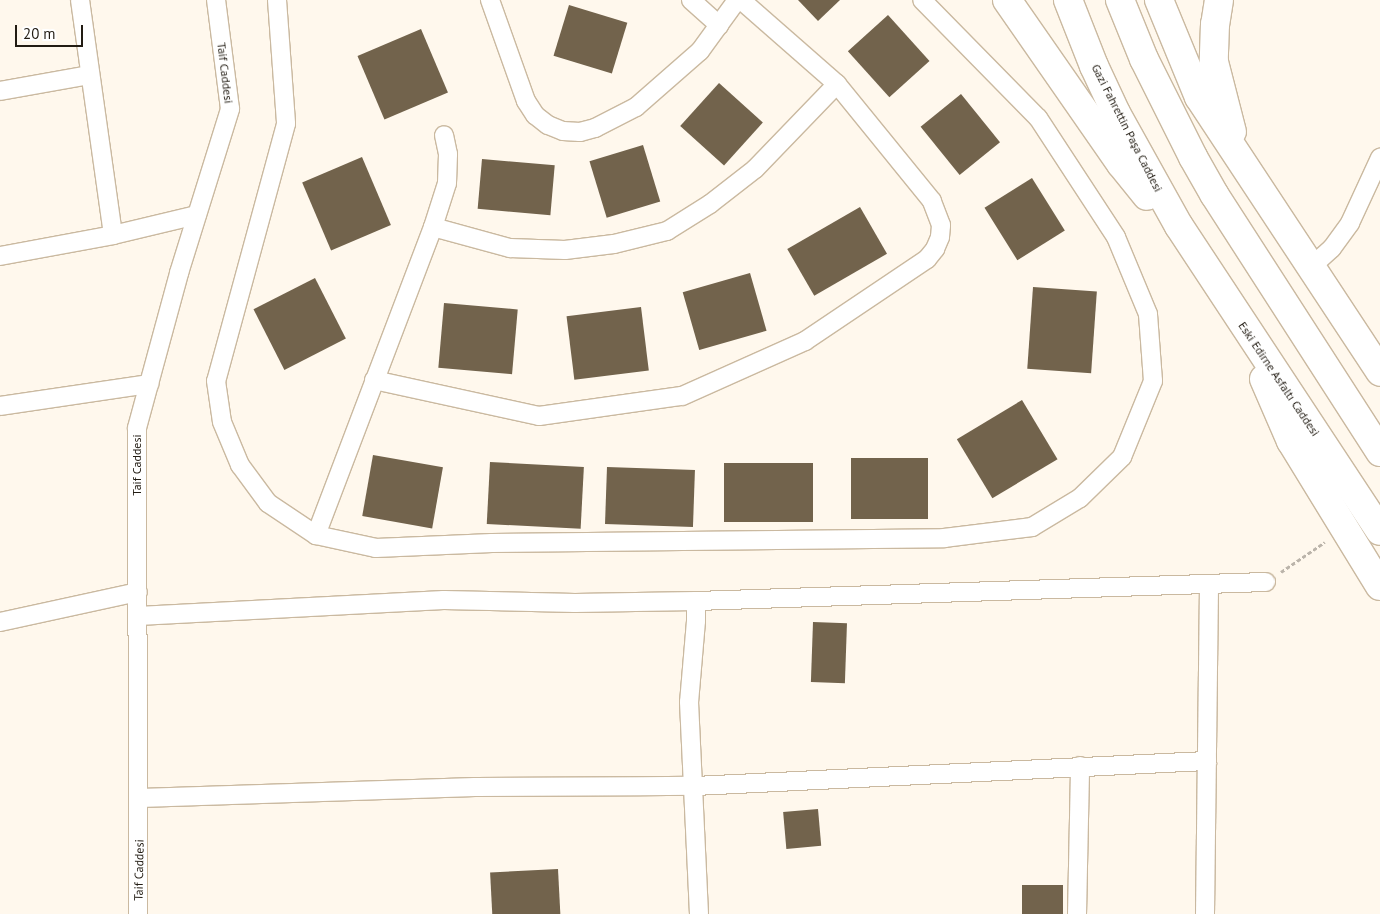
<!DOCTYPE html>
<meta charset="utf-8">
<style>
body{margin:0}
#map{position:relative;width:1380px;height:914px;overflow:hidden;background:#fff8ed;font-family:"PT Sans",sans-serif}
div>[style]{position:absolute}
.building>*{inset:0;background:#72634c;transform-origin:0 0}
.path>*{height:3px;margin-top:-1.5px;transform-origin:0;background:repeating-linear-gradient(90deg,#bbb4aa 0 4px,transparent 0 6.5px)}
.roads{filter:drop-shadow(1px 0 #cab9a0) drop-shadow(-1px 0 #cab9a0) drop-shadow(0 1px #cab9a0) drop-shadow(0 -1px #cab9a0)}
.street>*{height:18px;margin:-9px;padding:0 9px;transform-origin:9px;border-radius:9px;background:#fff}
.highway>*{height:28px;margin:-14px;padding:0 14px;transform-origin:14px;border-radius:14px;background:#fff}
span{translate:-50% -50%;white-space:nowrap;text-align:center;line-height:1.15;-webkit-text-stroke:5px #fff;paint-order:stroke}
.street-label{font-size:12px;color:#221c13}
.scale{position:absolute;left:15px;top:25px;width:68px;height:22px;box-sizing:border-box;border:2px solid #221c13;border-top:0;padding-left:6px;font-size:15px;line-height:18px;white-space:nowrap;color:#221c13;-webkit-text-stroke:4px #fff;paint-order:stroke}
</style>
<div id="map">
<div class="building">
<i style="clip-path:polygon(798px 0,840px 0,818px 21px)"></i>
<i style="left:569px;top:5px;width:61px;height:53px;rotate:17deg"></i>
<i style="left:888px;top:15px;width:62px;height:54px;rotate:48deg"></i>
<i style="left:421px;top:29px;width:69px;height:69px;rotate:67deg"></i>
<i style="left:719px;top:83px;width:59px;height:58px;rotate:42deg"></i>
<i style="left:961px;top:94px;width:62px;height:52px;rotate:51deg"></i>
<i style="left:643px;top:145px;width:59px;height:56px;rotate:73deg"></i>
<i style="left:362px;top:157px;width:74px;height:65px;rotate:67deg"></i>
<i style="left:482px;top:159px;width:73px;height:50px;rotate:5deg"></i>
<i style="left:1032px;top:178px;width:62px;height:56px;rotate:58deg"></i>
<i style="left:860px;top:207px;width:54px;height:84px;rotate:60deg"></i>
<i style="left:750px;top:273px;width:60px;height:70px;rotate:74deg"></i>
<i style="left:315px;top:278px;width:68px;height:69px;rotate:63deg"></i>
<i style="left:1033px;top:287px;width:64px;height:82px;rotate:4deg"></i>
<i style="left:444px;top:303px;width:74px;height:65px;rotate:5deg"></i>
<i style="left:641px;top:307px;width:64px;height:75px;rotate:83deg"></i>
<i style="left:1022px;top:400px;width:69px;height:76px;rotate:59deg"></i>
<i style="left:373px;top:455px;width:71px;height:62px;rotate:10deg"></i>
<i style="left:851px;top:458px;width:77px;height:61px"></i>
<i style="left:490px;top:462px;width:94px;height:62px;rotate:3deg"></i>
<i style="left:724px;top:463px;width:89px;height:59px"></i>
<i style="left:607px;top:467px;width:88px;height:57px;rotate:2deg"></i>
<i style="left:813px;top:622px;width:34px;height:60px;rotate:2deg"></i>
<i style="left:818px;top:809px;width:37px;height:35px;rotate:85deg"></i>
<i style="left:558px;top:869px;width:45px;height:68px;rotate:87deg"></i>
<i style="left:1022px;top:885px;width:41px;height:29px"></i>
</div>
<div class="path">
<i style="left:1281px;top:572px;width:53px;rotate:-34.3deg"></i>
</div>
<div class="roads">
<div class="street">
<i style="left:80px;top:0;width:237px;rotate:82deg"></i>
<i style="left:277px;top:0;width:124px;rotate:85.8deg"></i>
<i style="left:286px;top:124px;width:266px;rotate:105.2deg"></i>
<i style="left:216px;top:381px;width:41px;rotate:81.7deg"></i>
<i style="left:222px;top:422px;width:47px;rotate:67.3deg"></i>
<i style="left:240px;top:465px;width:47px;rotate:53.6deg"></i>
<i style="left:268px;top:503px;width:58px;rotate:33.7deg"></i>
<i style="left:316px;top:535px;width:61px;rotate:12.2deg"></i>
<i style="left:376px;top:548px;width:116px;rotate:-2.5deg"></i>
<i style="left:492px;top:543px;width:452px;rotate:-0.6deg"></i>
<i style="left:944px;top:538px;width:89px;rotate:-7.1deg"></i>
<i style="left:1032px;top:527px;width:56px;rotate:-31.1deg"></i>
<i style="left:1080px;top:498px;width:59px;rotate:-44.3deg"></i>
<i style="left:1122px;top:457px;width:82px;rotate:-67.8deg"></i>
<i style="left:1153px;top:381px;width:67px;rotate:-94.3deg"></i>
<i style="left:1148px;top:314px;width:83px;rotate:-112.6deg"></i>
<i style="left:1116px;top:237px;width:142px;rotate:-123.2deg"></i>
<i style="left:1038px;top:118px;width:165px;rotate:-134.5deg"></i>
<i style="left:490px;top:0;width:107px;rotate:70.4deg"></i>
<i style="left:526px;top:101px;width:17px;rotate:57deg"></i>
<i style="left:535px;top:115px;width:16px;rotate:38deg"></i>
<i style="left:548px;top:125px;width:16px;rotate:22deg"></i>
<i style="left:563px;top:131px;width:17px;rotate:3deg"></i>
<i style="left:580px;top:132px;width:16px;rotate:-15deg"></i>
<i style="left:595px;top:128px;width:46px;rotate:-27.1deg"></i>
<i style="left:636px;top:107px;width:85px;rotate:-41.2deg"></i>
<i style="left:700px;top:51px;width:63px;rotate:-54deg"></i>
<i style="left:691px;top:0;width:38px;rotate:42deg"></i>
<i style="left:0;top:91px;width:91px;rotate:-10.1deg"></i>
<i style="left:433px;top:227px;width:80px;rotate:15.3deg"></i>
<i style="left:510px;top:248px;width:55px;rotate:2.1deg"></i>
<i style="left:565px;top:250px;width:49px;rotate:-7deg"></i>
<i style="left:614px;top:244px;width:55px;rotate:-13.8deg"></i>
<i style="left:667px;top:231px;width:51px;rotate:-32.1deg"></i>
<i style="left:710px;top:204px;width:57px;rotate:-37.9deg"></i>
<i style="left:755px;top:169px;width:118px;rotate:-46deg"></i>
<i style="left:0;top:256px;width:115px;rotate:-10.5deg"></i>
<i style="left:113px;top:235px;width:86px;rotate:-13.4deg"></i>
<i style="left:1311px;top:267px;width:28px;rotate:-42deg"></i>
<i style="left:1332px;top:248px;width:31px;rotate:-54deg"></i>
<i style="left:1350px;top:223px;width:72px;rotate:-65.2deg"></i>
<i style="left:374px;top:380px;width:169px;rotate:12.3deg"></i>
<i style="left:539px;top:416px;width:144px;rotate:-8deg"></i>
<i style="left:682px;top:396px;width:135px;rotate:-24.1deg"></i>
<i style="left:805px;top:341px;width:147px;rotate:-33.9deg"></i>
<i style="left:927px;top:259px;width:13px;rotate:-51deg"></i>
<i style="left:935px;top:249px;width:13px;rotate:-67deg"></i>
<i style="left:940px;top:237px;width:12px;rotate:-85deg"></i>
<i style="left:941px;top:225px;width:26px;rotate:-111deg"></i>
<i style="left:932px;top:201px;width:151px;rotate:-129.1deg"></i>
<i style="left:837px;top:84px;width:128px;rotate:-138.8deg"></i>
<i style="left:0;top:406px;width:151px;rotate:-8.4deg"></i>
<i style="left:316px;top:535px;width:329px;rotate:-69.2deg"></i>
<i style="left:433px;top:227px;width:46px;rotate:-72.3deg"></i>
<i style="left:447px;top:183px;width:29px;rotate:-88deg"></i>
<i style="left:448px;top:154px;width:19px;rotate:-102deg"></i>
<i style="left:696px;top:601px;width:20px;rotate:90deg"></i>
<i style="left:696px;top:621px;width:81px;rotate:94.9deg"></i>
<i style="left:689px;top:702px;width:212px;rotate:87.3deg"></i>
<i style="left:138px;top:616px;width:306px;rotate:-3deg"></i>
<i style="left:444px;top:600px;width:131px;rotate:1.3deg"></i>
<i style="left:575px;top:603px;width:121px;rotate:-0.9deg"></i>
<i style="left:696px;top:601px;width:570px;rotate:-1.91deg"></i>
<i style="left:0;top:622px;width:141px;rotate:-12.3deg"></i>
<i style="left:140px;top:798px;width:335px;rotate:-1.9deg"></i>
<i style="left:475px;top:787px;width:220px;rotate:-0.3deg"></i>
<i style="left:695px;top:786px;width:513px;rotate:-2.8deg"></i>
<i style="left:138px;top:914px;width:486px;rotate:-90.1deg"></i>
<i style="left:137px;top:428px;width:161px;rotate:-74.8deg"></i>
<i style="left:179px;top:273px;width:172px;rotate:-72.7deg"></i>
<i style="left:230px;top:109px;width:110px;rotate:-97.3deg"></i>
<i style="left:1077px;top:914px;width:148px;rotate:-88.8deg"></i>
<i style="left:1205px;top:914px;width:330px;rotate:-89.3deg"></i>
</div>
<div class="highway">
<i style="left:1007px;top:0;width:200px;rotate:55.2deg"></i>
<i style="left:1121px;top:164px;width:41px;rotate:50.9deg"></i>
<i style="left:1068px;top:0;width:71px;rotate:68.5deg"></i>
<i style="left:1094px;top:66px;width:52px;rotate:64.9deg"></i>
<i style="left:1116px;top:113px;width:129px;rotate:60.9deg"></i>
<i style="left:1179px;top:226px;width:365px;rotate:56.6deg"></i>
<i style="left:1120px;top:0;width:64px;rotate:67.9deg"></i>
<i style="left:1144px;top:59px;width:110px;rotate:63.4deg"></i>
<i style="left:1193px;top:157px;width:43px;rotate:60.4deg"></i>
<i style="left:1214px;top:194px;width:307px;rotate:57.2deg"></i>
<i style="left:1159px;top:0;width:105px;rotate:67.6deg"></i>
<i style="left:1199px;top:97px;width:329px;rotate:56.6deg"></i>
<i style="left:1219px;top:0;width:24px;rotate:99deg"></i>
<i style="left:1215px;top:24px;width:38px;rotate:92deg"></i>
<i style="left:1214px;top:62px;width:72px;rotate:75.6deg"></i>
<i style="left:1264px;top:379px;width:68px;rotate:66.5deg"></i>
<i style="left:1291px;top:441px;width:170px;rotate:58.5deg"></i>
</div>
</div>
<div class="street-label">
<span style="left:225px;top:73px;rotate:83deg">Taif Caddesi</span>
<span style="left:1127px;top:128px;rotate:63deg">Gazi Fahrettin Paşa Caddesi</span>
<span style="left:1279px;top:379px;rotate:56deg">Eski Edirne Asfaltı Caddesi</span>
<span style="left:137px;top:465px;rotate:-90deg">Taif Caddesi</span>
<span style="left:139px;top:870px;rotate:-89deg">Taif Caddesi</span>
</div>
<div class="scale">20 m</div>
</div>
